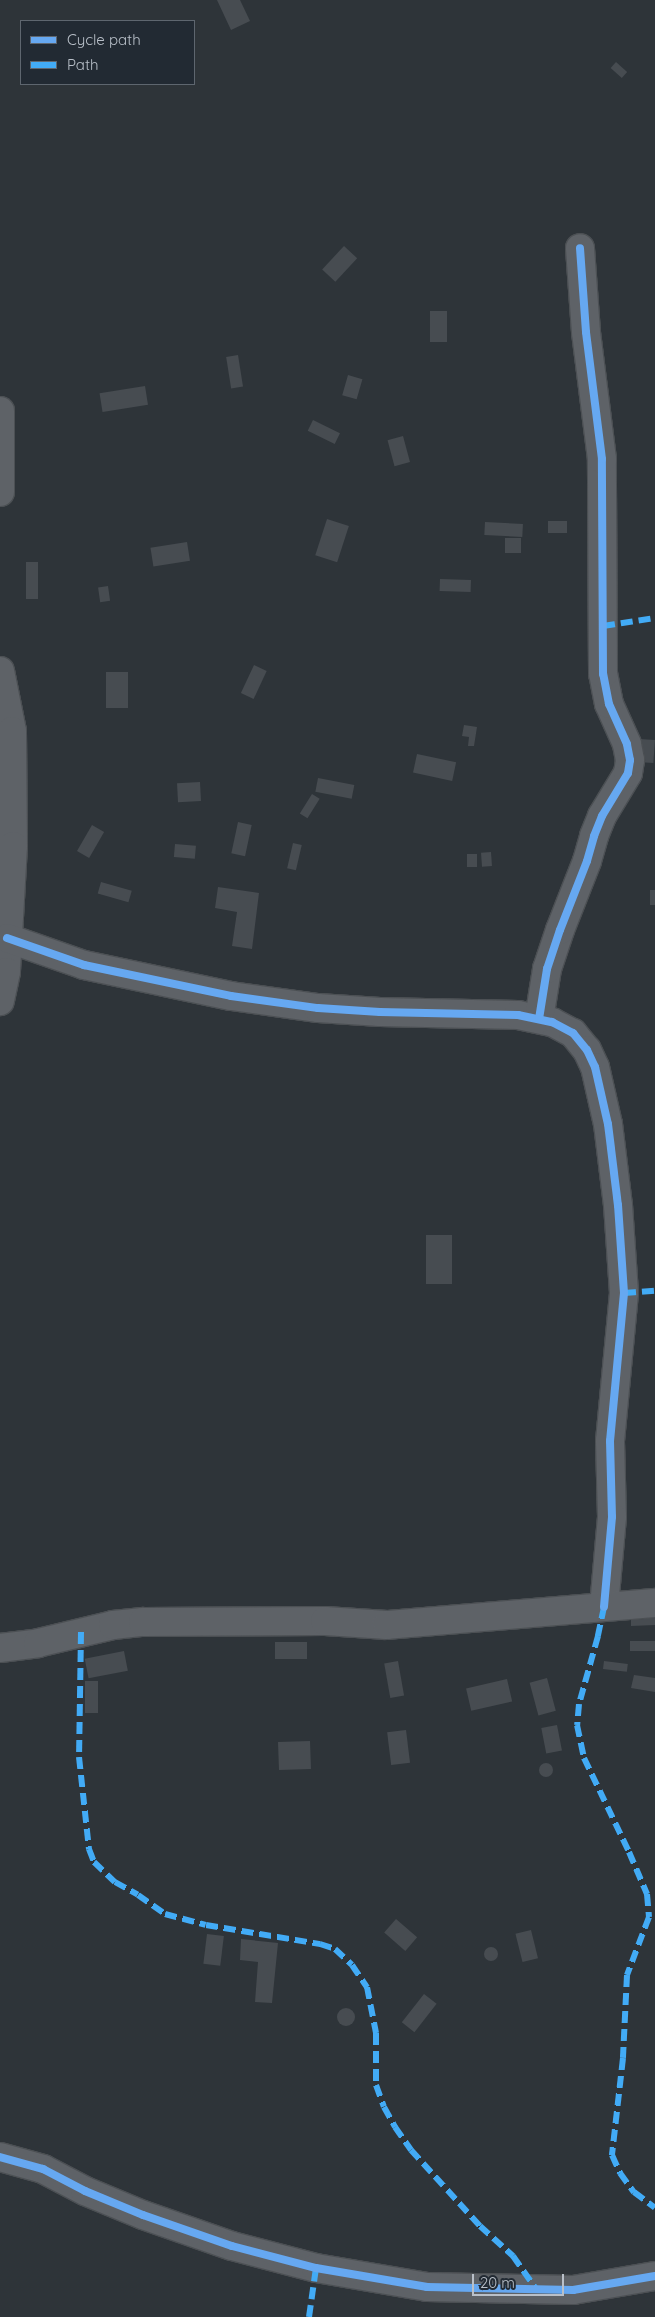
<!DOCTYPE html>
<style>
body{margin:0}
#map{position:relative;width:655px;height:2317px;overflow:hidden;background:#2e3439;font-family:Quicksand,sans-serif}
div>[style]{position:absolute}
.building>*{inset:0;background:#474c51;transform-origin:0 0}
.round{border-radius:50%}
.roads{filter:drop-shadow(1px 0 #4c5054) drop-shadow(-1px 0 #4c5054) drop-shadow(0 1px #4c5054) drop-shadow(0 -1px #4c5054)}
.minor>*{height:28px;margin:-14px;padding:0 14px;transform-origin:14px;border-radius:14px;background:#5e6267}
.quiet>*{height:6px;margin-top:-3px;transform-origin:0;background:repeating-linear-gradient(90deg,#42abf6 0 12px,transparent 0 18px)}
.cycleway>*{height:8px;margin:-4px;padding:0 4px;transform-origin:4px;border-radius:4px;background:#66a8f1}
span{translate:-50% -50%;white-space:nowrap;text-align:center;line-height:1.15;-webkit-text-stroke:4.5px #222a33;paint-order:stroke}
.legend{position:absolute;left:20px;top:20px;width:175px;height:65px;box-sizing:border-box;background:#222a33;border:1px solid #5e666f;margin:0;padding:6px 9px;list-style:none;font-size:15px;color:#b9c0c9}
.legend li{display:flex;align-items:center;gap:10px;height:25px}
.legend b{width:25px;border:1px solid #5e666f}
.scale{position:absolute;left:472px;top:2274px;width:92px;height:22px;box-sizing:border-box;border:2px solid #b9c0c9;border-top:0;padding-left:6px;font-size:15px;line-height:18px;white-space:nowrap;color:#b9c0c9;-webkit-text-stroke:4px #222a33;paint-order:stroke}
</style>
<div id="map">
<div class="building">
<i style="clip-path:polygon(217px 0,240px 0,250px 21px,231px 30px)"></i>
<i style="left:616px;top:62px;width:15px;height:8px;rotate:42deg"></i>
<i style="left:344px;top:246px;width:18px;height:32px;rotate:43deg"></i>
<i style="left:430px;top:311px;width:17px;height:31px"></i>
<i style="left:238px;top:355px;width:32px;height:12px;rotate:81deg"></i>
<i style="left:348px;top:375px;width:15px;height:21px;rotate:16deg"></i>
<i style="left:145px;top:386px;width:19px;height:46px;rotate:81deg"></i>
<i style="left:313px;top:420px;width:30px;height:12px;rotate:26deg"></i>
<i style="left:403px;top:436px;width:27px;height:16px;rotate:75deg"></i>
<i style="left:327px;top:519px;width:23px;height:38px;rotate:18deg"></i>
<i style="left:567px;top:521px;width:12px;height:19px;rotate:90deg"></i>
<i style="left:485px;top:522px;width:38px;height:13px;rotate:3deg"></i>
<i style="left:505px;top:538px;width:16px;height:15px"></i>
<i style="left:187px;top:542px;width:19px;height:37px;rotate:81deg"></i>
<i style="left:26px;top:562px;width:12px;height:37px"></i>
<i style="left:440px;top:579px;width:31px;height:12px;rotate:2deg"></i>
<i style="left:108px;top:586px;width:15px;height:10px;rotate:82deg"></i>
<i style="left:254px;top:665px;width:14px;height:31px;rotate:25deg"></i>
<i style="left:106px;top:672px;width:22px;height:36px"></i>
<i style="clip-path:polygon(464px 725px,477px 727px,474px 746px,468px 746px,469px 737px,462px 736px)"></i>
<i style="left:639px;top:739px;width:16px;height:23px;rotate:4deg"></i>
<i style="left:417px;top:754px;width:40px;height:19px;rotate:12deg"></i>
<i style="left:318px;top:778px;width:37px;height:14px;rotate:11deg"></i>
<i style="left:200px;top:782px;width:19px;height:23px;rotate:87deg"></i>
<i style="left:312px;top:794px;width:9px;height:23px;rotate:32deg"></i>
<i style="left:238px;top:822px;width:14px;height:32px;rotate:12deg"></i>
<i style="left:92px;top:825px;width:14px;height:30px;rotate:30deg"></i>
<i style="left:293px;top:843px;width:9px;height:26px;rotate:13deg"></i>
<i style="left:175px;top:844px;width:21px;height:13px;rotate:5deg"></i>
<i style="left:491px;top:852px;width:14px;height:10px;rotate:86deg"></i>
<i style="left:467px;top:854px;width:10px;height:13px"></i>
<i style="left:101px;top:882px;width:32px;height:12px;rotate:16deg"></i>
<i style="clip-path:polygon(218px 887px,259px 893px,252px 949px,232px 946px,237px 912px,215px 908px)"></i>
<i style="left:650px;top:890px;width:5px;height:15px"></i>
<i style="left:426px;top:1235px;width:26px;height:49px"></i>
<i style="clip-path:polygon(655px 1618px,655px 1625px,631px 1626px,631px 1620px)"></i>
<i style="left:630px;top:1641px;width:25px;height:10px"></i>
<i style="left:275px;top:1642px;width:32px;height:17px"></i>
<i style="left:124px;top:1651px;width:20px;height:40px;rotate:79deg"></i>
<i style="left:398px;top:1661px;width:35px;height:14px;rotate:80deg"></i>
<i style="left:604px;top:1661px;width:24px;height:8px;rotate:7deg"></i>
<i style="clip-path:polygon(634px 1675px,655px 1678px,655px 1692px,631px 1688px)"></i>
<i style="left:547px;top:1678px;width:34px;height:18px;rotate:75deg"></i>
<i style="left:507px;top:1679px;width:23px;height:42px;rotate:77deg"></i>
<i style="left:85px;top:1681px;width:13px;height:32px"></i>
<i style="left:557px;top:1725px;width:26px;height:16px;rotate:79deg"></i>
<i style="left:406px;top:1730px;width:33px;height:19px;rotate:83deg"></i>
<i style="left:310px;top:1741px;width:28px;height:32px;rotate:88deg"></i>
<i class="round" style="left:539px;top:1763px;width:14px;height:14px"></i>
<i style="left:396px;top:1919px;width:28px;height:18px;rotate:41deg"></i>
<i style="left:531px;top:1930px;width:29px;height:16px;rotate:76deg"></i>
<i style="left:207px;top:1934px;width:17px;height:30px;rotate:7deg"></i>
<i style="clip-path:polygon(241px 1939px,278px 1943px,272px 2003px,255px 2002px,258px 1962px,240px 1960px)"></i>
<i class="round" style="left:484px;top:1947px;width:14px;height:14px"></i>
<i style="left:424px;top:1994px;width:16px;height:36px;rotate:38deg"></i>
<i class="round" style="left:337px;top:2008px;width:18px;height:18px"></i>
</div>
<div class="roads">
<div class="minor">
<i style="left:0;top:411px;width:81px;rotate:90deg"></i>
<i style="left:0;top:671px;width:61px;rotate:78.7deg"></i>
<i style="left:12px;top:731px;width:115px;rotate:89.5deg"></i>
<i style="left:13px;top:846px;width:126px;rotate:93.2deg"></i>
<i style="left:6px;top:972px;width:30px;rotate:102deg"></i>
<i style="left:7px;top:938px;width:82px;rotate:19.3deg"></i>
<i style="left:84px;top:965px;width:150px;rotate:11.9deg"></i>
<i style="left:231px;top:996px;width:88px;rotate:7.9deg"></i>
<i style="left:318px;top:1008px;width:62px;rotate:3.7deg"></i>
<i style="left:380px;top:1012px;width:138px;rotate:1.2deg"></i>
<i style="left:518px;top:1015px;width:35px;rotate:12deg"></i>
<i style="left:552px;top:1022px;width:24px;rotate:28deg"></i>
<i style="left:573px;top:1033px;width:22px;rotate:51deg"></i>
<i style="left:587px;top:1050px;width:19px;rotate:65deg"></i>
<i style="left:595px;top:1067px;width:58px;rotate:77.2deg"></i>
<i style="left:608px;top:1124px;width:82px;rotate:83deg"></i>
<i style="left:618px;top:1205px;width:88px;rotate:86.1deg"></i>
<i style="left:624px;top:1293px;width:149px;rotate:95.4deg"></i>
<i style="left:610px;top:1441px;width:76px;rotate:88.5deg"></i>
<i style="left:612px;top:1517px;width:90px;rotate:95.1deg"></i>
<i style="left:539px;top:1019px;width:51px;rotate:-80.9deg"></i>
<i style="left:547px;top:969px;width:41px;rotate:-71.6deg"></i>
<i style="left:560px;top:930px;width:74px;rotate:-68.6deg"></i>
<i style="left:587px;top:861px;width:26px;rotate:-74deg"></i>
<i style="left:594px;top:836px;width:22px;rotate:-68deg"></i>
<i style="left:602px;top:816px;width:50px;rotate:-58.8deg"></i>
<i style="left:628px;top:773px;width:13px;rotate:-81deg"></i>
<i style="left:630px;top:760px;width:16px;rotate:-101deg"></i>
<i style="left:627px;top:744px;width:44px;rotate:-114.2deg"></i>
<i style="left:609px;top:704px;width:31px;rotate:-101deg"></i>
<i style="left:603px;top:674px;width:215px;rotate:-90.3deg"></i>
<i style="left:602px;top:459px;width:128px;rotate:-97.2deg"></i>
<i style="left:586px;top:332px;width:84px;rotate:-94.1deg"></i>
<i style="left:0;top:1648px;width:38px;rotate:-7deg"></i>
<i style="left:38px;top:1643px;width:77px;rotate:-13.5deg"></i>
<i style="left:113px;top:1625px;width:30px;rotate:-6deg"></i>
<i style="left:143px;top:1622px;width:182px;rotate:-0.3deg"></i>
<i style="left:325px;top:1621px;width:62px;rotate:3.7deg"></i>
<i style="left:387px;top:1625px;width:269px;rotate:-4.7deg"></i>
<i style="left:0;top:2157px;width:45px;rotate:15.6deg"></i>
<i style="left:43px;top:2169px;width:47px;rotate:27.6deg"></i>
<i style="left:85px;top:2191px;width:63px;rotate:22.5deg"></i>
<i style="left:143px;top:2215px;width:94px;rotate:19.2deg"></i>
<i style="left:232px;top:2246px;width:87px;rotate:14.7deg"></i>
<i style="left:316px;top:2268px;width:113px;rotate:9.7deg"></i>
<i style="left:427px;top:2287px;width:146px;rotate:1.2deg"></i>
<i style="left:573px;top:2290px;width:83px;rotate:-9.7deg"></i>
</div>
</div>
<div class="quiet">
<i style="left:603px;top:626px;width:53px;rotate:-8.7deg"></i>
<i style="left:624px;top:1293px;width:31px;rotate:-4deg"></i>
<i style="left:604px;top:1607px;width:30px;rotate:102deg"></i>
<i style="left:598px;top:1636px;width:71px;rotate:105.6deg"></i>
<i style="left:579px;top:1704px;width:21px;rotate:95deg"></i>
<i style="left:577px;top:1725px;width:34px;rotate:78deg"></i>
<i style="left:584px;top:1758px;width:104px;rotate:64.4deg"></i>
<i style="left:629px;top:1852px;width:46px;rotate:66.8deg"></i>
<i style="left:647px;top:1894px;width:23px;rotate:85deg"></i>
<i style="left:649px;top:1917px;width:62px;rotate:110.8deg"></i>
<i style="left:627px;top:1975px;width:83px;rotate:92.8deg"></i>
<i style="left:623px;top:2058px;width:98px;rotate:96.5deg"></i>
<i style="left:612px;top:2155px;width:20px;rotate:66deg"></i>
<i style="left:620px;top:2173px;width:24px;rotate:54deg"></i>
<i style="left:634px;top:2192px;width:26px;rotate:37deg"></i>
<i style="left:81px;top:1632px;width:125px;rotate:90.9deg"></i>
<i style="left:79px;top:1757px;width:93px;rotate:83.8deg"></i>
<i style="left:89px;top:1849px;width:14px;rotate:69deg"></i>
<i style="left:94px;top:1862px;width:29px;rotate:44deg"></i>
<i style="left:115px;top:1882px;width:26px;rotate:29deg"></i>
<i style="left:138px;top:1895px;width:33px;rotate:35deg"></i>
<i style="left:165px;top:1914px;width:42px;rotate:15deg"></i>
<i style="left:206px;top:1925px;width:116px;rotate:9.5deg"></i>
<i style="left:320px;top:1944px;width:16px;rotate:18deg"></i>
<i style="left:335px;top:1949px;width:23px;rotate:43deg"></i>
<i style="left:352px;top:1965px;width:27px;rotate:56deg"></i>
<i style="left:367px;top:1987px;width:47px;rotate:78.9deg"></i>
<i style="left:376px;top:2033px;width:52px;rotate:90deg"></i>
<i style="left:376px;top:2085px;width:23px;rotate:70deg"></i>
<i style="left:384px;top:2107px;width:23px;rotate:61deg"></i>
<i style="left:395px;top:2127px;width:28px;rotate:55deg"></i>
<i style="left:411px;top:2150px;width:103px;rotate:47.8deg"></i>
<i style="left:480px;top:2226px;width:45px;rotate:42.3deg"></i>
<i style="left:513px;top:2256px;width:39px;rotate:55deg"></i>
<i style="left:309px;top:2317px;width:49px;rotate:-81.9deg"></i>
</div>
<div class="cycleway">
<i style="left:7px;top:938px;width:82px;rotate:19.3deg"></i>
<i style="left:84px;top:965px;width:150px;rotate:11.9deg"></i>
<i style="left:231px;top:996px;width:88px;rotate:7.9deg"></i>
<i style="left:318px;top:1008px;width:62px;rotate:3.7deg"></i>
<i style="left:380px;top:1012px;width:138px;rotate:1.2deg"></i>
<i style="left:518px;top:1015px;width:35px;rotate:12deg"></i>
<i style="left:552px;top:1022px;width:24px;rotate:28deg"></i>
<i style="left:573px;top:1033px;width:22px;rotate:51deg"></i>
<i style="left:587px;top:1050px;width:19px;rotate:65deg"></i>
<i style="left:595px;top:1067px;width:58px;rotate:77.2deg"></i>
<i style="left:608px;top:1124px;width:82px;rotate:83deg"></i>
<i style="left:618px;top:1205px;width:88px;rotate:86.1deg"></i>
<i style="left:624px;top:1293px;width:149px;rotate:95.4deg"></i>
<i style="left:610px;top:1441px;width:76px;rotate:88.5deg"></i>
<i style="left:612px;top:1517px;width:90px;rotate:95.1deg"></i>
<i style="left:539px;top:1019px;width:51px;rotate:-80.9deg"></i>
<i style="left:547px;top:969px;width:41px;rotate:-71.6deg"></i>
<i style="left:560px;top:930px;width:74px;rotate:-68.6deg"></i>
<i style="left:587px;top:861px;width:26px;rotate:-74deg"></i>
<i style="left:594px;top:836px;width:22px;rotate:-68deg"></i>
<i style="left:602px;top:816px;width:50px;rotate:-58.8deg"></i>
<i style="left:628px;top:773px;width:13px;rotate:-81deg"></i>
<i style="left:630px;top:760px;width:16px;rotate:-101deg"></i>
<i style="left:627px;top:744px;width:44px;rotate:-114.2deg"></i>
<i style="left:609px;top:704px;width:31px;rotate:-101deg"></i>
<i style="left:603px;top:674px;width:215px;rotate:-90.3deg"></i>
<i style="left:602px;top:459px;width:128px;rotate:-97.2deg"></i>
<i style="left:586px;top:332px;width:84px;rotate:-94.1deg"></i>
<i style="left:0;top:2157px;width:45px;rotate:15.6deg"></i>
<i style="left:43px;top:2169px;width:47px;rotate:27.6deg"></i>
<i style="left:85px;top:2191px;width:63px;rotate:22.5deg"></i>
<i style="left:143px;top:2215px;width:94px;rotate:19.2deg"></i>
<i style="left:232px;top:2246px;width:87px;rotate:14.7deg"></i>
<i style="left:316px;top:2268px;width:113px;rotate:9.7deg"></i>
<i style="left:427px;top:2287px;width:146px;rotate:1.2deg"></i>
<i style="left:573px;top:2290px;width:83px;rotate:-9.7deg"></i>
</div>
<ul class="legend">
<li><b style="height:6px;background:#66a8f1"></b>Cycle path</li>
<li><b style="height:6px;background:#42abf6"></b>Path</li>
</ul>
<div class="scale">20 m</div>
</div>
